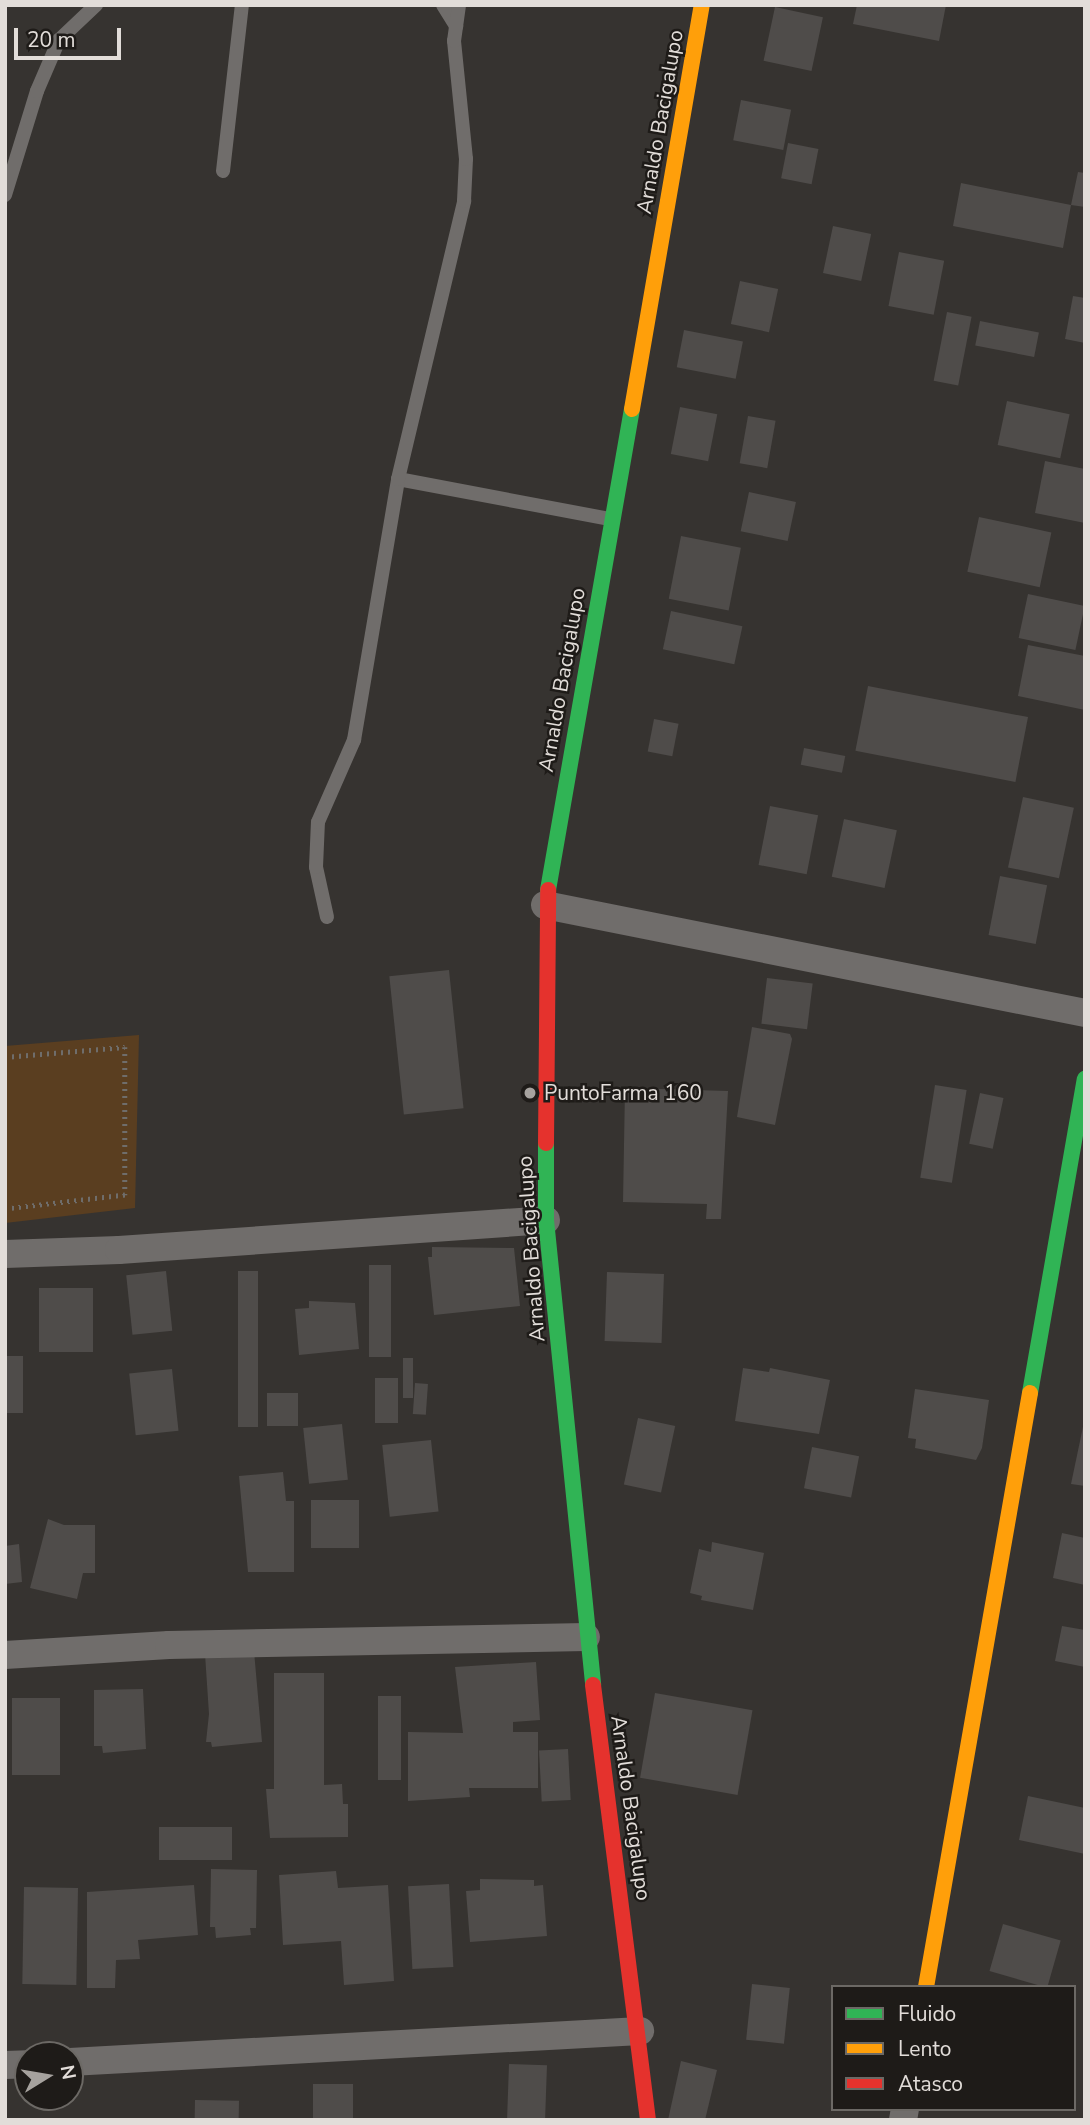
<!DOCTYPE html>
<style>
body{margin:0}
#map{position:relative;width:1090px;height:2125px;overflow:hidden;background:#363330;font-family:"Nunito Sans",sans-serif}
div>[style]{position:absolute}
.green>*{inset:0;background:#5a3e20}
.building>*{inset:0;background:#4f4c4a;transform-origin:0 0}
.path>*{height:4.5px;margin-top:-2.25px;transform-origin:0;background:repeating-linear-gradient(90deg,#6f6d6b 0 2px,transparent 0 7px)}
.lane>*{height:14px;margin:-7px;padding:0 7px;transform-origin:7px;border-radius:7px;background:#706d6b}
.street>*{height:28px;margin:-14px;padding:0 14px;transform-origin:14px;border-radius:14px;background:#706d6b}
.fast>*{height:16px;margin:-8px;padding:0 8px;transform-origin:8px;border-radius:8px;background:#30b455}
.slow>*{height:16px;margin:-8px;padding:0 8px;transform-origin:8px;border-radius:8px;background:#ff9f0a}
.jam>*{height:16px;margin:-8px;padding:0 8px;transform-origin:8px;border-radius:8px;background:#e5322d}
.dots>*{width:19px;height:19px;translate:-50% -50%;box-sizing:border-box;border:4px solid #1e1b18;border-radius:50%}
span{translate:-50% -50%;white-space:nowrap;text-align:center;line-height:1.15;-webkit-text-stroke:5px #1e1b18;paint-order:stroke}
.street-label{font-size:21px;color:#e2ddd9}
.poi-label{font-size:21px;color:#e2ddd9}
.left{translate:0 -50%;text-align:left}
.frame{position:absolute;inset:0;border:7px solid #e2ddd9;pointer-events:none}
.legend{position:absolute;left:831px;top:1985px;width:245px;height:126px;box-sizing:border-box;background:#1e1b18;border:2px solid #6c6965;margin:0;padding:9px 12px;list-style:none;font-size:21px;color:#e2ddd9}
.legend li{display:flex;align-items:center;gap:14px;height:35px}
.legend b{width:35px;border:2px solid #6c6965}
.north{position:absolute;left:14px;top:2041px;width:70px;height:70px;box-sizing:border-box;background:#1e1b18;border:2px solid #6c6965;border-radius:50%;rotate:79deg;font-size:19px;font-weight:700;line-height:28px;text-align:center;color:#e2ddd9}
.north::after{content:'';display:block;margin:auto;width:24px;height:32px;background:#a6a29e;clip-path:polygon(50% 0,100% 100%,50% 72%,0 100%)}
.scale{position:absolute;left:14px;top:28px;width:107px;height:32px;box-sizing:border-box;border:4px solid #e2ddd9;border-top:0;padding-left:9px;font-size:21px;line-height:24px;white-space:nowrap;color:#e2ddd9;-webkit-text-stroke:5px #1e1b18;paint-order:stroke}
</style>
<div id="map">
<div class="green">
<i style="clip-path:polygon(139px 1035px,135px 1208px,5px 1223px,5px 1046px)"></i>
</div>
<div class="building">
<i style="clip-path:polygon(857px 5px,946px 5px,939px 41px,853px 24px)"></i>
<i style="left:775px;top:7px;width:49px;height:55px;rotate:12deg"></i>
<i style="left:741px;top:100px;width:51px;height:41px;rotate:11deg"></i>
<i style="left:788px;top:143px;width:31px;height:36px;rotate:11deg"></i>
<i style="clip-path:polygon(1078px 172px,1085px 173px,1085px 207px,1071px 205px,1063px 248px,953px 226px,961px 183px,1071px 205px)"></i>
<i style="left:833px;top:226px;width:39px;height:48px;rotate:12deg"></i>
<i style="left:899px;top:252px;width:46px;height:55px;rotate:11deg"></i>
<i style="left:740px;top:281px;width:39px;height:44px;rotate:12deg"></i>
<i style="clip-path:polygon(1073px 296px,1085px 298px,1085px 343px,1065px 339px)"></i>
<i style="left:947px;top:312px;width:25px;height:70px;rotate:11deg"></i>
<i style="left:980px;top:321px;width:60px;height:25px;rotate:11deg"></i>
<i style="left:684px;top:330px;width:60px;height:38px;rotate:11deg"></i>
<i style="left:1007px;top:401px;width:64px;height:45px;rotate:12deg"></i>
<i style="left:680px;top:407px;width:38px;height:48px;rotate:11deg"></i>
<i style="left:748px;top:416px;width:28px;height:48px;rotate:10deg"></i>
<i style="clip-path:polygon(1045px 461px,1085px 469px,1085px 523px,1035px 513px)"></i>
<i style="left:749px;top:492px;width:48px;height:40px;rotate:12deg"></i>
<i style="left:979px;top:517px;width:74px;height:56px;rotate:12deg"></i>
<i style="left:681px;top:536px;width:61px;height:64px;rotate:11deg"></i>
<i style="left:1028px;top:594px;width:58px;height:45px;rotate:12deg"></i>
<i style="left:671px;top:611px;width:73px;height:39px;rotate:12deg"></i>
<i style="clip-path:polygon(1028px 645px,1085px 656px,1085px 710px,1018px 696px)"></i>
<i style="left:868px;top:686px;width:163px;height:66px;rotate:11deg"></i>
<i style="left:654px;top:719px;width:25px;height:33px;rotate:11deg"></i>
<i style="left:804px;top:748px;width:42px;height:17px;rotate:11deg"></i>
<i style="left:1023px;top:797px;width:52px;height:72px;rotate:12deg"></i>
<i style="left:770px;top:806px;width:49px;height:60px;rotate:11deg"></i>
<i style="left:844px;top:819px;width:54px;height:59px;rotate:12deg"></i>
<i style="left:1000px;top:876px;width:48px;height:60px;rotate:11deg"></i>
<i style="left:449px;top:970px;width:139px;height:60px;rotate:84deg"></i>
<i style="left:767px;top:978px;width:46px;height:46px;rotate:7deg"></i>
<i style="clip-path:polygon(752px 1027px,790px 1034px,792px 1039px,775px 1125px,737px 1117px)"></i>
<i style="left:935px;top:1085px;width:32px;height:94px;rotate:9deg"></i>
<i style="clip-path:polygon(625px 1088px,728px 1091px,721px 1219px,706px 1219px,707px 1204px,623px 1202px)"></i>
<i style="left:980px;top:1093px;width:24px;height:52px;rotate:12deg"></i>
<i style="clip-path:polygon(432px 1247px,514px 1248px,520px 1306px,434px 1315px,428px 1257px,432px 1257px)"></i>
<i style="left:369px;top:1265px;width:22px;height:92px"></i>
<i style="left:166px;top:1271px;width:60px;height:40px;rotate:84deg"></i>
<i style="left:238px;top:1271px;width:20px;height:156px"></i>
<i style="left:607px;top:1272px;width:57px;height:69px;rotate:2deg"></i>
<i style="left:39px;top:1288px;width:54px;height:64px"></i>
<i style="clip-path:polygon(309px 1301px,355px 1303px,359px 1349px,299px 1355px,295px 1309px,309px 1308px)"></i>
<i style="left:5px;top:1356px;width:18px;height:57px"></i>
<i style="left:403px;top:1358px;width:10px;height:40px"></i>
<i style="clip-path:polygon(743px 1368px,769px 1372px,770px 1368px,830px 1380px,819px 1434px,735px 1421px)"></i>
<i style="left:172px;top:1369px;width:62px;height:43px;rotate:84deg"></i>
<i style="left:375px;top:1378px;width:23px;height:45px"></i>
<i style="left:415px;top:1383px;width:13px;height:31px;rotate:4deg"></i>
<i style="clip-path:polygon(915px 1389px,989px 1400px,982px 1448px,976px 1460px,915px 1448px,916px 1439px,908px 1438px)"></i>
<i style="left:267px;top:1393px;width:31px;height:33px"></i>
<i style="left:638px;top:1418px;width:38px;height:68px;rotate:12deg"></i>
<i style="clip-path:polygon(1084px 1422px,1085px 1422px,1085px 1486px,1071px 1484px)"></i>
<i style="left:342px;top:1424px;width:56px;height:39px;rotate:84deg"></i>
<i style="left:431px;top:1440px;width:72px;height:49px;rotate:84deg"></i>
<i style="left:812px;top:1447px;width:48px;height:42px;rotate:11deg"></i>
<i style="clip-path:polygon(283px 1472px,286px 1501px,294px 1501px,294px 1572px,248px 1572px,239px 1476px)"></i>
<i style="left:311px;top:1500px;width:48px;height:48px"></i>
<i style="clip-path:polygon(48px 1519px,64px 1525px,95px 1525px,95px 1573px,83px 1573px,77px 1599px,30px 1588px)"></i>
<i style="clip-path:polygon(1062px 1533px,1085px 1538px,1085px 1585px,1053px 1578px)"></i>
<i style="clip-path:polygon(712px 1542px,764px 1553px,753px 1610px,701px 1600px,702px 1596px,690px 1593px,699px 1549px,711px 1552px)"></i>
<i style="clip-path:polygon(19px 1544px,22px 1582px,5px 1584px,5px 1546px)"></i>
<i style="clip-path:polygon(1062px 1626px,1085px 1630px,1085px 1667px,1055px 1661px)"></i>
<i style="clip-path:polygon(254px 1651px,262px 1742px,212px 1747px,211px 1742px,206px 1742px,209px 1714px,205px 1654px)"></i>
<i style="clip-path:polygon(536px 1662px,540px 1720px,513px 1722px,513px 1732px,538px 1732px,538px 1788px,469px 1788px,470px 1797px,408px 1801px,408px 1732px,463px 1733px,455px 1667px)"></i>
<i style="clip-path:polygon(274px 1673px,324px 1673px,324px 1785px,342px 1784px,343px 1804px,348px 1804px,348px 1837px,270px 1838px,266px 1789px,274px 1789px)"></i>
<i style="clip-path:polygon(143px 1689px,146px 1749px,103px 1753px,102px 1746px,94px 1746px,94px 1690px)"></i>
<i style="left:655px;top:1693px;width:99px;height:86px;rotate:10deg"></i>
<i style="left:401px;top:1696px;width:84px;height:23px;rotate:90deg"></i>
<i style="left:60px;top:1698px;width:77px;height:48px;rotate:90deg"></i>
<i style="left:568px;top:1749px;width:51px;height:29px;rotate:87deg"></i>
<i style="clip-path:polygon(1028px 1796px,1085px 1808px,1085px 1854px,1019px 1840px)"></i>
<i style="left:159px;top:1827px;width:73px;height:33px"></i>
<i style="clip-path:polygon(211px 1869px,257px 1870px,256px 1928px,250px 1928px,251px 1935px,216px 1938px,215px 1927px,210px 1927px)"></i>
<i style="clip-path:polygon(336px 1871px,338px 1888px,388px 1885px,394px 1981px,344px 1985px,341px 1941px,283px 1945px,279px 1875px)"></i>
<i style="clip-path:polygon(480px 1879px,534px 1880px,534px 1886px,543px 1885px,547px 1936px,470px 1942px,466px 1891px,480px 1890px)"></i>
<i style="left:449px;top:1884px;width:83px;height:41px;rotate:87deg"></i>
<i style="clip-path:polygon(194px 1885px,198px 1935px,138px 1940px,140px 1959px,116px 1960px,115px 1988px,87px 1988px,87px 1892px)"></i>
<i style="left:24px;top:1887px;width:54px;height:97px;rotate:1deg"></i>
<i style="left:1003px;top:1924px;width:60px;height:49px;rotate:16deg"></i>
<i style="left:752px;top:1984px;width:38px;height:56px;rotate:6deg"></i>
<i style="clip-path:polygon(681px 2061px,717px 2070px,705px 2120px,668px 2120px)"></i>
<i style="left:509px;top:2064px;width:38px;height:56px;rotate:2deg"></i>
<i style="left:313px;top:2084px;width:40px;height:36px"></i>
<i style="left:195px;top:2100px;width:44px;height:20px;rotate:1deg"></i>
</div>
<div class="path">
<i style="left:5px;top:1057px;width:120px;rotate:-4.8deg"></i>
<i style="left:125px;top:1047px;width:148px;rotate:90deg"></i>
<i style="left:125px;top:1195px;width:121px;rotate:173.3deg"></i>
</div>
<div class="lane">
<i style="left:443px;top:5px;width:25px;rotate:58deg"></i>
<i style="left:223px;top:171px;width:167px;rotate:-83.5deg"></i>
<i style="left:5px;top:195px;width:109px;rotate:-72.9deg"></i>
<i style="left:37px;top:91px;width:56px;rotate:-66.7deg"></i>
<i style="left:59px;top:40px;width:51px;rotate:-43.4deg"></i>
<i style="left:398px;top:479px;width:216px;rotate:10.7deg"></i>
<i style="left:327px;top:917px;width:51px;rotate:-102.4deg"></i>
<i style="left:316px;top:867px;width:45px;rotate:-87.5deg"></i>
<i style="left:318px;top:822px;width:90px;rotate:-66.3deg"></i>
<i style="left:354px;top:740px;width:265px;rotate:-80.4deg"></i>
<i style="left:398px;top:479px;width:286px;rotate:-76.6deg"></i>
<i style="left:464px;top:201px;width:42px;rotate:-87.3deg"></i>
<i style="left:466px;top:159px;width:119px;rotate:-95.8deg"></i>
<i style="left:454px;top:41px;width:36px;rotate:-82deg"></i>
</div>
<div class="street">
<i style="left:545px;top:905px;width:551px;rotate:11.31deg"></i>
<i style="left:5px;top:1254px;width:114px;rotate:-2deg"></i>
<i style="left:119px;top:1250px;width:428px;rotate:-4deg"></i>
<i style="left:5px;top:1655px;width:164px;rotate:-3.5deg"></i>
<i style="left:169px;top:1645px;width:417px;rotate:-1.1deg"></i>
<i style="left:70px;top:2062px;width:571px;rotate:-3.11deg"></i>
<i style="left:5px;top:2065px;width:23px;rotate:-2deg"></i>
<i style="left:903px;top:2120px;width:11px;rotate:-80deg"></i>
</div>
<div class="fast">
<i style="left:548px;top:890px;width:488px;rotate:-80.1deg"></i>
<i style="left:546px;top:1143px;width:77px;rotate:90deg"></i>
<i style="left:546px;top:1220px;width:467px;rotate:84.2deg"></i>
<i style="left:1030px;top:1393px;width:319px;rotate:-80.1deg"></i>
</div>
<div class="slow">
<i style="left:632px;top:409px;width:410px;rotate:-80.2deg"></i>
<i style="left:926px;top:1987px;width:603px;rotate:-80.07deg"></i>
</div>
<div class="jam">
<i style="left:546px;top:1143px;width:253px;rotate:-89.5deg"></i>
<i style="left:593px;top:1685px;width:438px;rotate:82.8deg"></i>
</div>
<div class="dots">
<i style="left:530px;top:1093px;background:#a6a29e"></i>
</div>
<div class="street-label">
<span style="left:660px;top:122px;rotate:-80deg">Arnaldo Bacigalupo</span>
<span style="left:562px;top:680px;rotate:-80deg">Arnaldo Bacigalupo</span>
<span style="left:531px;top:1249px;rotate:-94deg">Arnaldo Bacigalupo</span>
<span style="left:631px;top:1808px;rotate:82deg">Arnaldo Bacigalupo</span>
</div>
<div class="poi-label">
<span class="left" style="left:544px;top:1093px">PuntoFarma 160</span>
</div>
<div class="frame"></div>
<ul class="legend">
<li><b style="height:9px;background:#30b455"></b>Fluido</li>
<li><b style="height:9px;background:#ff9f0a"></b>Lento</li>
<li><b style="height:9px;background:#e5322d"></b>Atasco</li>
</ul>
<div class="north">N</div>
<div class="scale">20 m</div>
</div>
